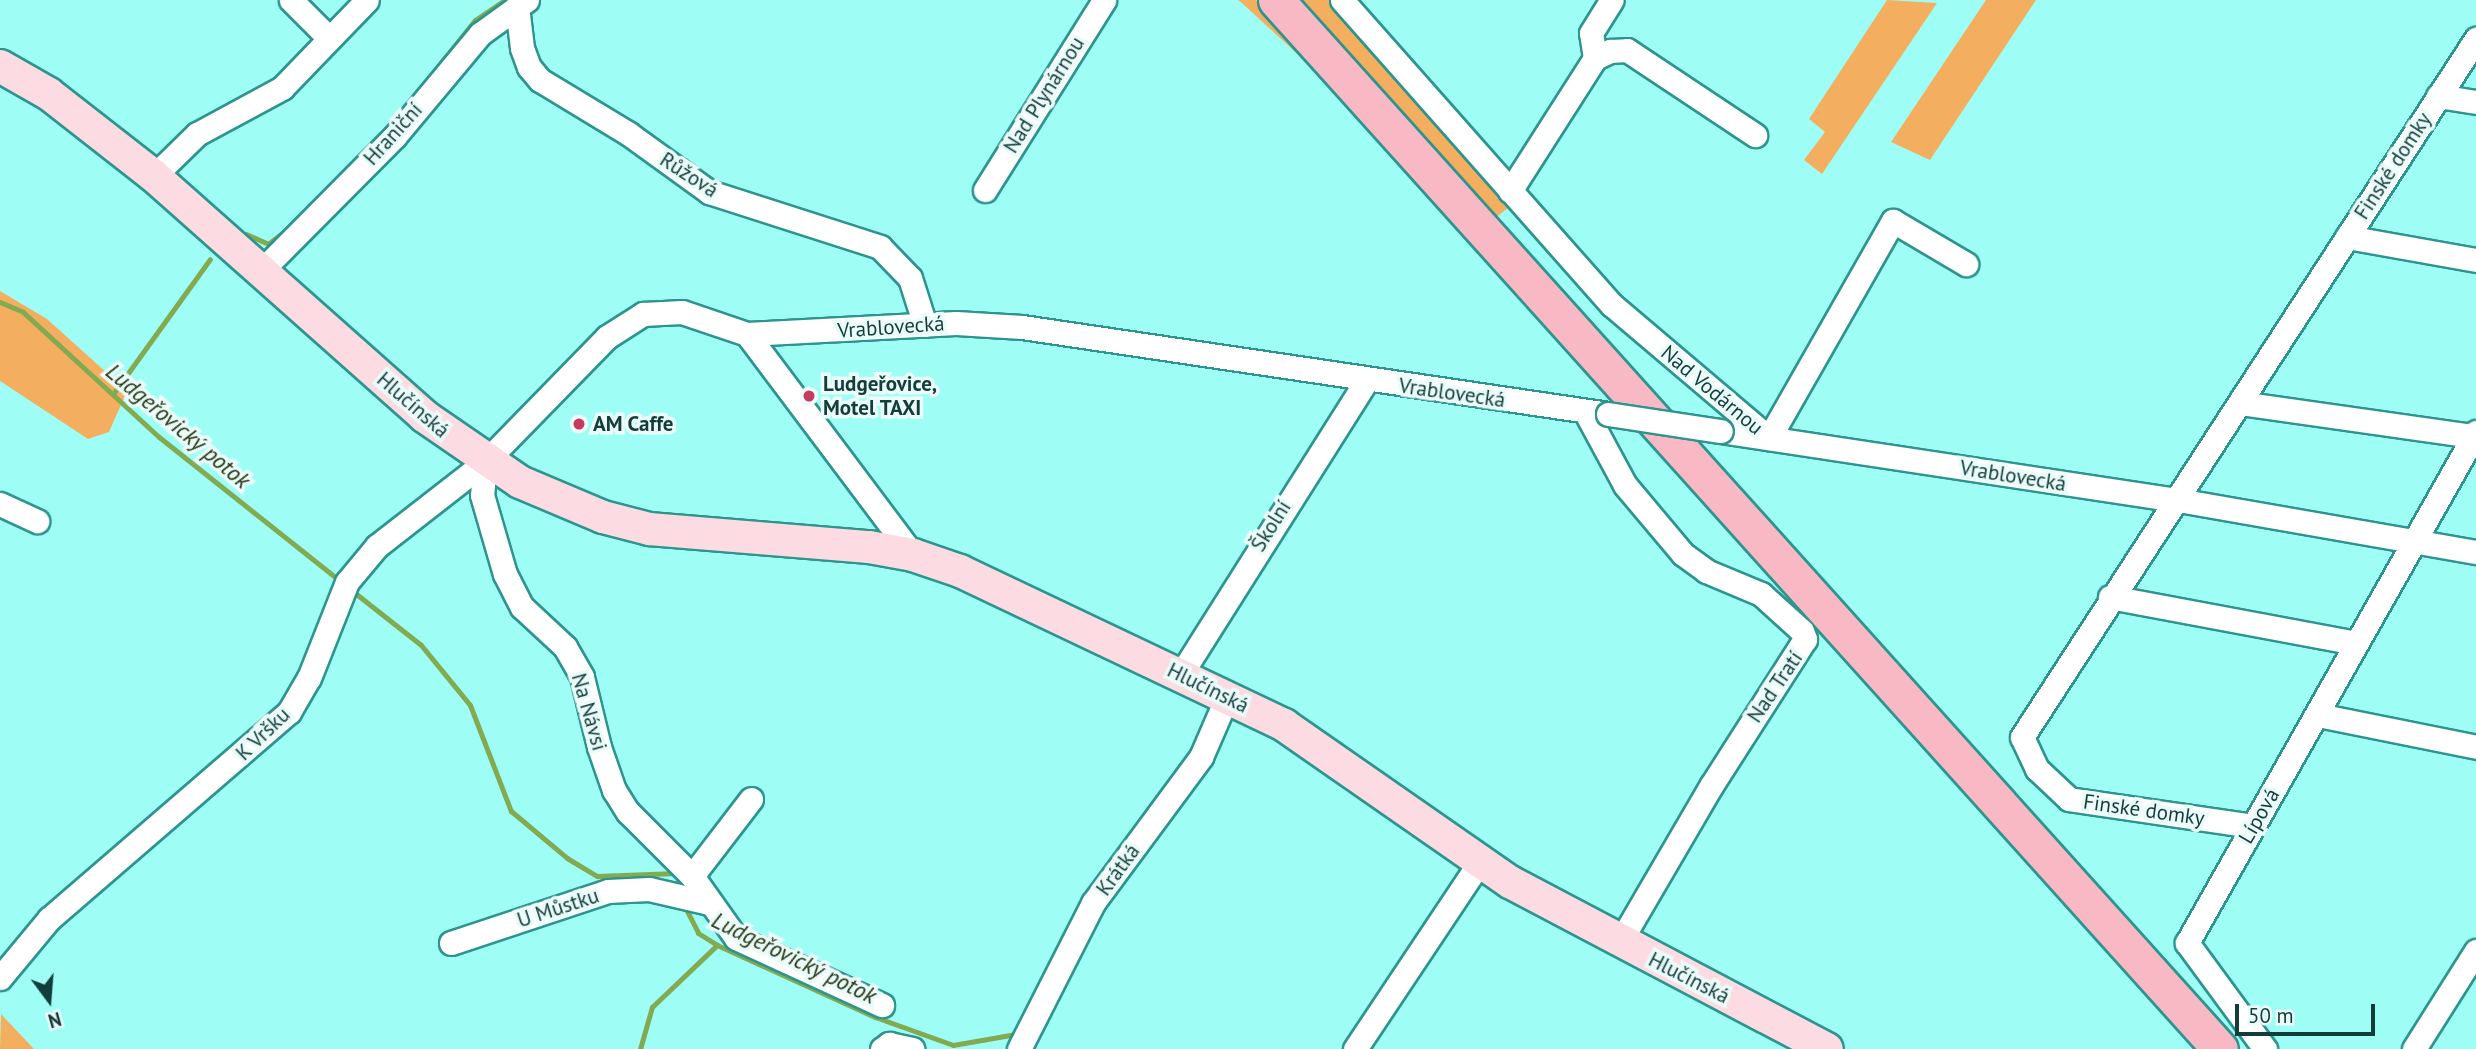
<!DOCTYPE html>
<meta charset="utf-8">
<style>
body{margin:0}
#map{position:relative;width:2476px;height:1049px;overflow:hidden;background:#9efef6;font-family:"PT Sans",sans-serif}
div>[style]{position:absolute}
.green>*{inset:0;background:#f3af5f}
.stream>*{height:5px;margin:-2.5px;padding:0 2.5px;transform-origin:2.5px;border-radius:2.5px;background:#82aa50}
.roads{filter:drop-shadow(2px 0 #2e948e) drop-shadow(-2px 0 #2e948e) drop-shadow(0 2px #2e948e) drop-shadow(0 -2px #2e948e)}
.street>*{height:23px;margin:-11.5px;padding:0 11.5px;transform-origin:11.5px;border-radius:11.5px;background:#fff}
.secondary>*{height:32px;margin:-16px;padding:0 16px;transform-origin:16px;border-radius:16px;background:#fcdce2}
.primary>*{height:35px;margin:-17.5px;padding:0 17.5px;transform-origin:17.5px;border-radius:17.5px;background:#f8b9c5}
.bridges{filter:drop-shadow(2px 0 #2e948e) drop-shadow(-2px 0 #2e948e) drop-shadow(0 2px #2e948e) drop-shadow(0 -2px #2e948e)}
.street-bridge>*{height:23px;margin:-11.5px;padding:0 11.5px;transform-origin:11.5px;border-radius:11.5px;background:#fff}
.dots>*{width:19px;height:19px;translate:-50% -50%;box-sizing:border-box;border:4px solid #eafbf9;border-radius:50%}
span{translate:-50% -50%;white-space:nowrap;text-align:center;line-height:1.15;-webkit-text-stroke:7px #eafbf9;paint-order:stroke}
.street-label{font-size:21px;color:#133d3a}
.poi-label{font-size:21px;color:#133d3a;font-weight:700}
.left{translate:0 -50%;text-align:left}
.water-label{font-size:23px;color:#273712;font-style:italic}
.north{position:absolute;left:14px;top:965px;width:70px;height:70px;-webkit-text-stroke:5px #eafbf9;paint-order:stroke;rotate:164deg;font-size:19px;font-weight:700;line-height:28px;text-align:center;color:#133d3a}
.north::after{content:'';display:block;margin:auto;width:24px;height:32px;background:#133d3a;clip-path:polygon(50% 0,100% 100%,50% 72%,0 100%)}
.scale{position:absolute;left:2235px;top:1004px;width:140px;height:32px;box-sizing:border-box;border:4px solid #133d3a;border-top:0;padding-left:9px;font-size:21px;line-height:24px;white-space:nowrap;color:#133d3a;-webkit-text-stroke:5px #eafbf9;paint-order:stroke}
</style>
<div id="map">
<div class="green">
<i style="clip-path:polygon(1238px 0,1256px 0,1321px 76px,1242px 3px)"></i>
<i style="clip-path:polygon(1299px 0,1332px 0,1512px 205px,1495px 218px)"></i>
<i style="clip-path:polygon(1887px 0,1937px 3px,1822px 174px,1804px 160px,1825px 132px,1809px 119px)"></i>
<i style="clip-path:polygon(1986px 0,2036px 0,1930px 160px,1891px 142px)"></i>
<i style="clip-path:polygon(0 291px,47px 319px,127px 391px,109px 432px,88px 439px,0 381px)"></i>
<i style="clip-path:polygon(1px 1014px,34px 1049px,0 1049px)"></i>
</div>
<div class="stream">
<i style="left:414px;top:96px;width:97px;rotate:-51.2deg"></i>
<i style="left:475px;top:20px;width:36px;rotate:-34deg"></i>
<i style="left:246px;top:234px;width:24px;rotate:24deg"></i>
<i style="left:268px;top:244px;width:31px;rotate:-38deg"></i>
<i style="left:0;top:302px;width:25px;rotate:23deg"></i>
<i style="left:23px;top:312px;width:185px;rotate:42.6deg"></i>
<i style="left:159px;top:437px;width:225px;rotate:38.5deg"></i>
<i style="left:113px;top:394px;width:166px;rotate:-54.3deg"></i>
<i style="left:355px;top:593px;width:84px;rotate:38.2deg"></i>
<i style="left:421px;top:645px;width:77px;rotate:50.8deg"></i>
<i style="left:470px;top:705px;width:114px;rotate:68.9deg"></i>
<i style="left:511px;top:811px;width:73px;rotate:40deg"></i>
<i style="left:567px;top:858px;width:35px;rotate:31deg"></i>
<i style="left:597px;top:876px;width:80px;rotate:-2.1deg"></i>
<i style="left:677px;top:873px;width:15px;rotate:79deg"></i>
<i style="left:684px;top:905px;width:31px;rotate:63deg"></i>
<i style="left:698px;top:933px;width:22px;rotate:32deg"></i>
<i style="left:717px;top:945px;width:174px;rotate:24.5deg"></i>
<i style="left:875px;top:1017px;width:83px;rotate:19.7deg"></i>
<i style="left:953px;top:1045px;width:64px;rotate:-9.9deg"></i>
<i style="left:640px;top:1049px;width:44px;rotate:-74.1deg"></i>
<i style="left:652px;top:1007px;width:90px;rotate:-43.6deg"></i>
</div>
<div class="roads">
<div class="street">
<i style="left:291px;top:0;width:54px;rotate:45deg"></i>
<i style="left:1342px;top:0;width:407px;rotate:48.5deg"></i>
<i style="left:1612px;top:305px;width:206px;rotate:40.3deg"></i>
<i style="left:1769px;top:438px;width:250px;rotate:-60.3deg"></i>
<i style="left:1893px;top:221px;width:85px;rotate:30.5deg"></i>
<i style="left:517px;top:6px;width:42px;rotate:83.2deg"></i>
<i style="left:522px;top:48px;width:20px;rotate:70deg"></i>
<i style="left:529px;top:67px;width:17px;rotate:50deg"></i>
<i style="left:540px;top:80px;width:104px;rotate:31.2deg"></i>
<i style="left:629px;top:134px;width:99px;rotate:35.9deg"></i>
<i style="left:709px;top:192px;width:180px;rotate:17.8deg"></i>
<i style="left:880px;top:247px;width:43px;rotate:45.9deg"></i>
<i style="left:910px;top:278px;width:49px;rotate:72.3deg"></i>
<i style="left:1595px;top:58px;width:25px;rotate:-99deg"></i>
<i style="left:1591px;top:33px;width:39px;rotate:-58deg"></i>
<i style="left:2438px;top:96px;width:38px;rotate:9deg"></i>
<i style="left:154px;top:176px;width:60px;rotate:-44.3deg"></i>
<i style="left:197px;top:134px;width:97px;rotate:-28.4deg"></i>
<i style="left:282px;top:88px;width:122px;rotate:-46deg"></i>
<i style="left:985px;top:190px;width:224px;rotate:-57.9deg"></i>
<i style="left:1510px;top:191px;width:158px;rotate:-57.4deg"></i>
<i style="left:1595px;top:58px;width:17px;rotate:-25deg"></i>
<i style="left:1610px;top:51px;width:17px;rotate:-3deg"></i>
<i style="left:1627px;top:50px;width:154px;rotate:33.6deg"></i>
<i style="left:2347px;top:237px;width:131px;rotate:10.1deg"></i>
<i style="left:261px;top:271px;width:190px;rotate:-45.2deg"></i>
<i style="left:395px;top:136px;width:133px;rotate:-50.2deg"></i>
<i style="left:480px;top:34px;width:58px;rotate:-35.9deg"></i>
<i style="left:747px;top:334px;width:276px;rotate:53.1deg"></i>
<i style="left:2240px;top:403px;width:235px;rotate:8.1deg"></i>
<i style="left:1585px;top:411px;width:84px;rotate:61.6deg"></i>
<i style="left:1625px;top:485px;width:90px;rotate:50deg"></i>
<i style="left:1683px;top:554px;width:29px;rotate:36deg"></i>
<i style="left:1706px;top:571px;width:60px;rotate:22.7deg"></i>
<i style="left:1761px;top:594px;width:55px;rotate:42.1deg"></i>
<i style="left:1802px;top:631px;width:9px;rotate:69deg"></i>
<i style="left:1805px;top:639px;width:174px;rotate:122.6deg"></i>
<i style="left:1711px;top:786px;width:181px;rotate:120.3deg"></i>
<i style="left:1721px;top:431px;width:462px;rotate:8.6deg"></i>
<i style="left:2178px;top:500px;width:303px;rotate:9.9deg"></i>
<i style="left:485px;top:462px;width:33px;rotate:95deg"></i>
<i style="left:482px;top:495px;width:82px;rotate:73.8deg"></i>
<i style="left:505px;top:574px;width:37px;rotate:63deg"></i>
<i style="left:522px;top:607px;width:59px;rotate:42.9deg"></i>
<i style="left:565px;top:647px;width:34px;rotate:60deg"></i>
<i style="left:582px;top:677px;width:72px;rotate:76.3deg"></i>
<i style="left:599px;top:747px;width:46px;rotate:70.8deg"></i>
<i style="left:614px;top:790px;width:26px;rotate:58deg"></i>
<i style="left:628px;top:812px;width:91px;rotate:45deg"></i>
<i style="left:692px;top:876px;width:76px;rotate:54.6deg"></i>
<i style="left:736px;top:938px;width:161px;rotate:24.7deg"></i>
<i style="left:0;top:504px;width:41px;rotate:24.7deg"></i>
<i style="left:2110px;top:597px;width:249px;rotate:10.6deg"></i>
<i style="left:1181px;top:674px;width:347px;rotate:-57.7deg"></i>
<i style="left:2318px;top:715px;width:161px;rotate:11.4deg"></i>
<i style="left:2253px;top:826px;width:186px;rotate:-171.7deg"></i>
<i style="left:2069px;top:799px;width:44px;rotate:-136.8deg"></i>
<i style="left:2037px;top:769px;width:35px;rotate:-115deg"></i>
<i style="left:2022px;top:737px;width:833px;rotate:-56.96deg"></i>
<i style="left:692px;top:876px;width:97px;rotate:-52.5deg"></i>
<i style="left:451px;top:943px;width:165px;rotate:-18.3deg"></i>
<i style="left:608px;top:891px;width:41px;rotate:-2.8deg"></i>
<i style="left:649px;top:889px;width:62px;rotate:13.1deg"></i>
<i style="left:0;top:978px;width:77px;rotate:-50.3deg"></i>
<i style="left:49px;top:919px;width:317px;rotate:-40.8deg"></i>
<i style="left:289px;top:712px;width:39px;rotate:-60deg"></i>
<i style="left:309px;top:678px;width:103px;rotate:-68.4deg"></i>
<i style="left:347px;top:582px;width:47px;rotate:-50.2deg"></i>
<i style="left:377px;top:546px;width:137px;rotate:-37.9deg"></i>
<i style="left:485px;top:462px;width:175px;rotate:-45.7deg"></i>
<i style="left:607px;top:337px;width:43px;rotate:-32.6deg"></i>
<i style="left:643px;top:314px;width:39px;rotate:-3deg"></i>
<i style="left:682px;top:312px;width:69px;rotate:18.7deg"></i>
<i style="left:747px;top:334px;width:209px;rotate:-3deg"></i>
<i style="left:956px;top:323px;width:66px;rotate:3.5deg"></i>
<i style="left:1022px;top:327px;width:592px;rotate:8.44deg"></i>
<i style="left:882px;top:1049px;width:9px;rotate:-36deg"></i>
<i style="left:889px;top:1044px;width:24px;rotate:12deg"></i>
<i style="left:1019px;top:1049px;width:164px;rotate:-63.1deg"></i>
<i style="left:1093px;top:903px;width:182px;rotate:-53.5deg"></i>
<i style="left:1201px;top:757px;width:65px;rotate:-66.6deg"></i>
<i style="left:1355px;top:1049px;width:227px;rotate:-56.3deg"></i>
<i style="left:2265px;top:1049px;width:132px;rotate:-126.3deg"></i>
<i style="left:2187px;top:943px;width:587px;rotate:-60.51deg"></i>
<i style="left:2414px;top:1049px;width:116px;rotate:-57.7deg"></i>
</div>
<div class="secondary">
<i style="left:0;top:66px;width:56px;rotate:29.7deg"></i>
<i style="left:49px;top:94px;width:133px;rotate:38deg"></i>
<i style="left:154px;top:176px;width:361px;rotate:41.6deg"></i>
<i style="left:424px;top:416px;width:116px;rotate:34.5deg"></i>
<i style="left:520px;top:482px;width:90px;rotate:22.9deg"></i>
<i style="left:603px;top:517px;width:48px;rotate:14.6deg"></i>
<i style="left:649px;top:529px;width:221px;rotate:4.7deg"></i>
<i style="left:869px;top:547px;width:45px;rotate:10.3deg"></i>
<i style="left:913px;top:555px;width:50px;rotate:18.8deg"></i>
<i style="left:960px;top:571px;width:359px;rotate:25.4deg"></i>
<i style="left:1284px;top:725px;width:275px;rotate:34.8deg"></i>
<i style="left:1510px;top:882px;width:358px;rotate:27.8deg"></i>
</div>
<div class="primary">
<i style="left:1276px;top:0;width:1411px;rotate:48.02deg"></i>
</div>
</div>
<div class="bridges">
<div class="street-bridge">
<i style="left:1608px;top:414px;width:114px;rotate:8.6deg"></i>
</div>
</div>
<div class="dots">
<i style="left:809px;top:396px;background:#c93a60"></i>
<i style="left:579px;top:424px;background:#c93a60"></i>
</div>
<div class="street-label">
<span style="left:1044px;top:95px;rotate:-58deg">Nad Plynárnou</span>
<span style="left:393px;top:134px;rotate:-48deg">Hraniční</span>
<span style="left:2393px;top:166px;rotate:-57deg">Finské domky</span>
<span style="left:689px;top:175px;rotate:33deg">Růžová</span>
<span style="left:891px;top:327px;rotate:-4deg">Vrablovecká</span>
<span style="left:1712px;top:390px;rotate:40deg">Nad Vodárnou</span>
<span style="left:1452px;top:393px;rotate:8deg">Vrablovecká</span>
<span style="left:413px;top:405px;rotate:41deg">Hlučínská</span>
<span style="left:2013px;top:476px;rotate:9deg">Vrablovecká</span>
<span style="left:1271px;top:526px;rotate:-58deg">Školní</span>
<span style="left:1775px;top:687px;rotate:-56deg">Nad Tratí</span>
<span style="left:1208px;top:688px;rotate:26deg">Hlučínská</span>
<span style="left:589px;top:712px;rotate:74deg">Na Návsi</span>
<span style="left:263px;top:734px;rotate:-44deg">K Vršku</span>
<span style="left:2144px;top:810px;rotate:8deg">Finské domky</span>
<span style="left:2259px;top:816px;rotate:-60deg">Lípová</span>
<span style="left:1118px;top:870px;rotate:-54deg">Krátká</span>
<span style="left:558px;top:908px;rotate:-18deg">U Můstku</span>
<span style="left:1689px;top:978px;rotate:27deg">Hlučínská</span>
</div>
<div class="poi-label">
<span class="left" style="left:823px;top:396px">Ludgeřovice,<br>Motel TAXI</span>
<span class="left" style="left:593px;top:424px">AM Caffe</span>
</div>
<div class="water-label">
<span style="left:178px;top:426px;rotate:40deg">Ludgeřovický potok</span>
<span style="left:794px;top:958px;rotate:26deg">Ludgeřovický potok</span>
</div>
<div class="north">N</div>
<div class="scale">50 m</div>
</div>
